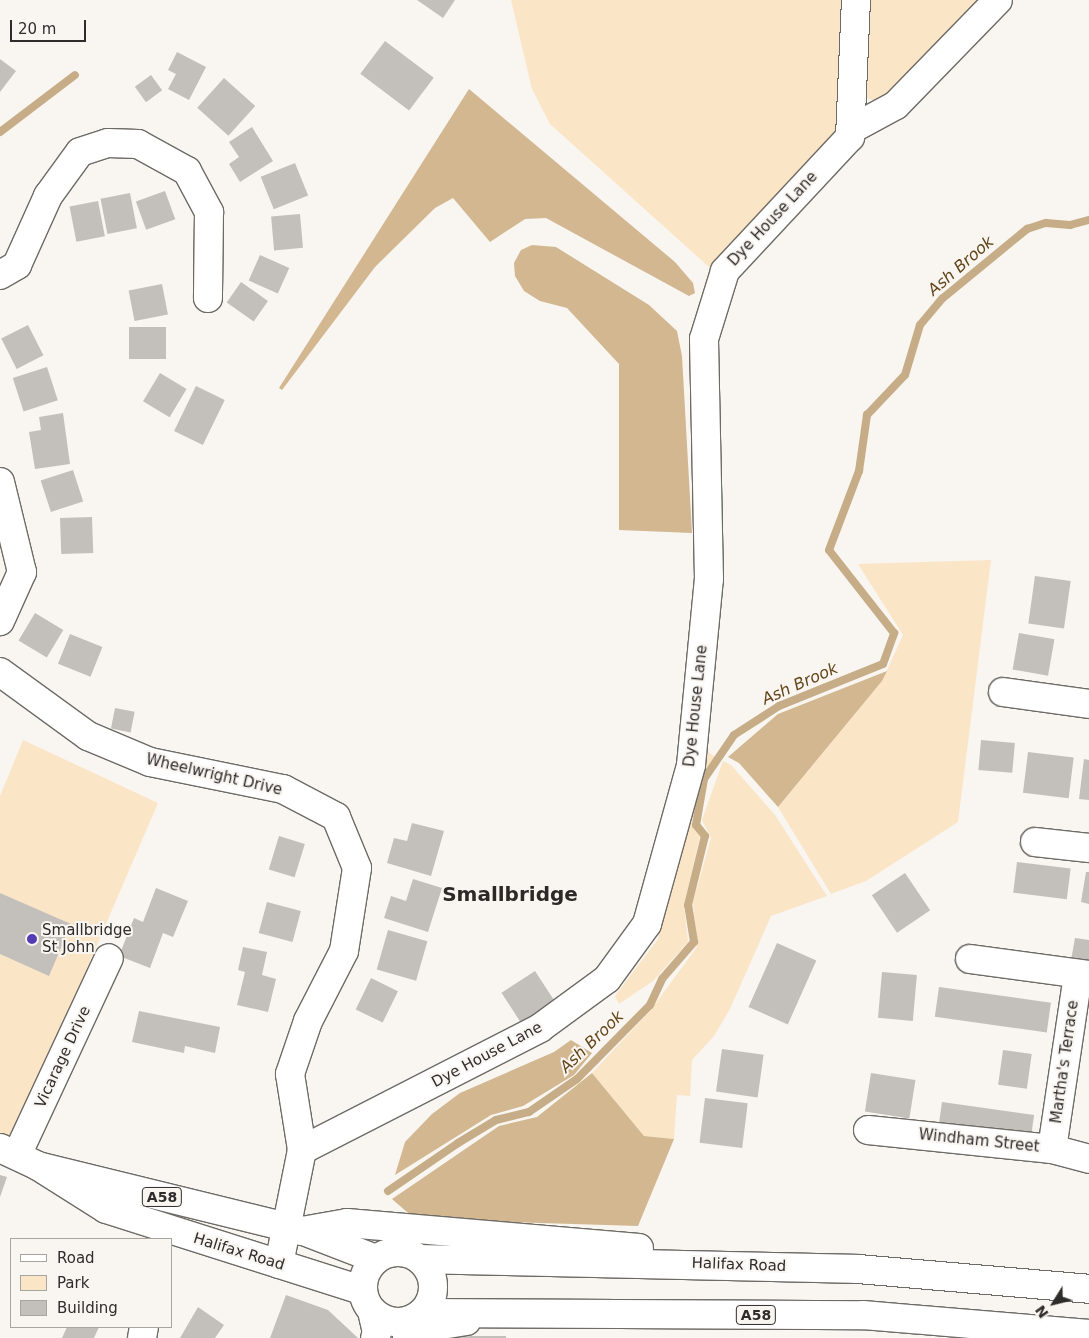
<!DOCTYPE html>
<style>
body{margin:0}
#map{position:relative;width:1089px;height:1338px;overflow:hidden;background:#f9f5f0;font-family:"DejaVu Sans",sans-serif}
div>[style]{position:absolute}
.green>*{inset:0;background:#fbe5c7}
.forest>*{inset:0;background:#d2b791}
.stream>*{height:8px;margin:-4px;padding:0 4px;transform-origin:4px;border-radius:4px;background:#c7ad87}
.building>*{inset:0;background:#c3c0bb;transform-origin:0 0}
.roads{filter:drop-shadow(1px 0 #6e6b66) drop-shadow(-1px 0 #6e6b66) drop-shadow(0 1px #6e6b66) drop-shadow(0 -1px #6e6b66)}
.minor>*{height:28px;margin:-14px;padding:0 14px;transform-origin:14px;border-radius:14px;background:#fff}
.highway>*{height:28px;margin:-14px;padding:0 14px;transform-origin:14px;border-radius:14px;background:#fff}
.highway>.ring{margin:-14px;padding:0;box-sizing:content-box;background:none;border:28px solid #fff;border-radius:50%}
.dots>*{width:14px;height:14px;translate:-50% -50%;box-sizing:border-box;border:2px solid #f9f5f0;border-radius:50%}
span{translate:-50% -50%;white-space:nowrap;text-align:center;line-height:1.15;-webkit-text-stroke:4px #f9f5f0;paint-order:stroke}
.shield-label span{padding:1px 4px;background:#f9f5f0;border:1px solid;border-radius:4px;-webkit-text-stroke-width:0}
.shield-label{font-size:14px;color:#2e2d2b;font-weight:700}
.street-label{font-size:15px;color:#2e2d2b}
.poi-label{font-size:15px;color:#2e2d2b}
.left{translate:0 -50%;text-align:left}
.water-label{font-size:16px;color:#624619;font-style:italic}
.district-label{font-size:20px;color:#2c2926;font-weight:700}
.legend{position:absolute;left:10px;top:1238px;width:162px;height:90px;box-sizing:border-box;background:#f9f5f0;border:1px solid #a8a5a1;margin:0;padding:6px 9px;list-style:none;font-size:15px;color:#2e2d2b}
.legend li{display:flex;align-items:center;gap:10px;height:25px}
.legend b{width:25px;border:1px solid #a8a5a1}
.north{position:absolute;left:1029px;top:1278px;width:50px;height:50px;-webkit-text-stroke:4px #f9f5f0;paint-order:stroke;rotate:234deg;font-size:14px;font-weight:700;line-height:20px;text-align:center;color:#2e2d2b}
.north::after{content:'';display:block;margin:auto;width:18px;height:22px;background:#2e2d2b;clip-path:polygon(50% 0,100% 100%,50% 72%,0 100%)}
.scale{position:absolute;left:10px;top:20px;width:76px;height:22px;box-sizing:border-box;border:2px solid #2e2d2b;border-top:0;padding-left:6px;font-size:15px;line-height:18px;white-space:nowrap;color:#2e2d2b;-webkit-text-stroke:4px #f9f5f0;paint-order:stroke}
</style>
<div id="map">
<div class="green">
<i style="clip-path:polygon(511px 0,843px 0,839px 118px,835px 139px,724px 259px,709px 267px,550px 124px,532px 89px)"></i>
<i style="clip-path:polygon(870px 0,984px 0,884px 103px,863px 97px)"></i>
<i style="clip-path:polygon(991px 560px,958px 822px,866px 881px,831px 894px,778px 807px,882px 681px,903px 635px,858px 564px)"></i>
<i style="clip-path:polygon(23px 740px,158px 803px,14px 1138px,0 1132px,0 796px)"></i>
<i style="clip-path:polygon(704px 749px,715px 757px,701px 776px,693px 827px,700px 836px,684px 904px,688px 942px,653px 981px,619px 1004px,615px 996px,658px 939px)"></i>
<i style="clip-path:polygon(723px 761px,731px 765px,775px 815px,827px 896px,771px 916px,730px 1009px,714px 1036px,692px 1060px,690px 1096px,677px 1095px,674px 1139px,644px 1136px,592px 1073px,650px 1011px,697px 947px,693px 902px,711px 838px,702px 820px)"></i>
</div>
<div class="forest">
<i style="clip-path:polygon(469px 89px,675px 262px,693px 283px,695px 293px,689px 296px,546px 218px,525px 219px,490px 242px,453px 198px,435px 208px,375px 267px,282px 390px,279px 388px)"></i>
<i style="clip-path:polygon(532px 245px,556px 247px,649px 305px,677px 331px,682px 356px,692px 533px,619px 530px,619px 364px,567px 308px,540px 301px,524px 291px,515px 276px,514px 263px,521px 250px)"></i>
<i style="clip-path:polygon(887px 671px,882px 681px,778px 807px,739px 763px,728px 757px,778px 714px)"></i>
<i style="clip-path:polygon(571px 1040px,592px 1053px,574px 1075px,523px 1106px,491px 1115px,395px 1175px,405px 1142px,432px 1114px,460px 1093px,554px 1052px)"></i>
<i style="clip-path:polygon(592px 1073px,644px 1136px,674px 1139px,638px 1226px,415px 1219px,392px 1199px,499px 1126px,537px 1117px)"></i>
</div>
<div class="stream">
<i style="left:0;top:132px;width:94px;rotate:-37.2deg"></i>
<i style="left:388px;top:1191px;width:85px;rotate:-34.4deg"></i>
<i style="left:458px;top:1143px;width:44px;rotate:-31.2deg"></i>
<i style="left:496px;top:1120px;width:34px;rotate:-14deg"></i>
<i style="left:529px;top:1112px;width:58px;rotate:-34.5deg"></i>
<i style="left:577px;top:1079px;width:104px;rotate:-45.4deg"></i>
<i style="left:650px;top:1005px;width:29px;rotate:-65deg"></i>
<i style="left:662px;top:979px;width:49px;rotate:-49.1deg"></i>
<i style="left:694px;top:942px;width:37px;rotate:-99deg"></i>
<i style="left:688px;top:905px;width:71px;rotate:-76.2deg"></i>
<i style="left:705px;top:836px;width:14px;rotate:-129deg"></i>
<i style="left:696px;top:825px;width:47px;rotate:-80.1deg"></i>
<i style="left:704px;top:779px;width:53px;rotate:-55.7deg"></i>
<i style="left:734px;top:735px;width:54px;rotate:-32.8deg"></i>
<i style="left:779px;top:706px;width:112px;rotate:-22deg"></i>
<i style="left:883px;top:664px;width:33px;rotate:-70deg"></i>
<i style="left:894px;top:633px;width:105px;rotate:-128.1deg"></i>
<i style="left:829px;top:550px;width:85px;rotate:-69.2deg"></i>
<i style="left:859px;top:471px;width:57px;rotate:-81.9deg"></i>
<i style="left:867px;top:415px;width:55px;rotate:-46.5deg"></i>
<i style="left:905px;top:375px;width:52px;rotate:-73.3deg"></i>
<i style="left:920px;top:325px;width:35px;rotate:-50deg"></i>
<i style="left:943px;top:298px;width:109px;rotate:-39.4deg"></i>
<i style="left:1027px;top:229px;width:20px;rotate:-18deg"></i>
<i style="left:1046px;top:223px;width:24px;rotate:5deg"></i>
<i style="left:1070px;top:225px;width:20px;rotate:-15deg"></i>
</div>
<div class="building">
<i style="clip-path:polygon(417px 0,455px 0,443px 18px)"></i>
<i style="left:385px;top:41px;width:61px;height:41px;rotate:37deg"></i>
<i style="clip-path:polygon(177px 52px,206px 67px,189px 100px,168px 89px,176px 74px,168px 70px)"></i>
<i style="clip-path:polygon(0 59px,16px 71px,0 92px)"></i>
<i style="left:151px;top:75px;width:19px;height:20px;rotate:54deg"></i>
<i style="left:224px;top:78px;width:42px;height:40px;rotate:42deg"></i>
<i style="clip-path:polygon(252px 127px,273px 161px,240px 182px,229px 164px,239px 157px,229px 142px)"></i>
<i style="left:295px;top:163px;width:35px;height:37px;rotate:68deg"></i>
<i style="left:165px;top:191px;width:30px;height:31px;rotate:70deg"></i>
<i style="left:130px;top:193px;width:36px;height:30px;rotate:79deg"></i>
<i style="left:98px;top:201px;width:36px;height:29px;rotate:79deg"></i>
<i style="left:300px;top:214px;width:34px;height:29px;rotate:85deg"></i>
<i style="left:260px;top:255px;width:32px;height:28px;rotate:24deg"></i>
<i style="left:241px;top:282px;width:33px;height:25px;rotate:35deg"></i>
<i style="left:162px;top:284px;width:31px;height:34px;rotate:79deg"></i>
<i style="left:28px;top:325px;width:34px;height:30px;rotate:63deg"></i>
<i style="left:129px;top:327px;width:37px;height:32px"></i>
<i style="left:47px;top:367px;width:35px;height:36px;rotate:72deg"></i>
<i style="left:160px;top:373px;width:31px;height:33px;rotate:31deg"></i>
<i style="left:196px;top:386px;width:32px;height:50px;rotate:26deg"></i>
<i style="clip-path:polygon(63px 413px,70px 464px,35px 469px,29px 432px,41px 430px,39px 417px)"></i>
<i style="left:73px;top:470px;width:33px;height:34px;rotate:72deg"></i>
<i style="left:92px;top:517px;width:36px;height:32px;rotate:88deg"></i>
<i style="left:1035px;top:576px;width:36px;height:48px;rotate:8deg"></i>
<i style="left:35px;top:613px;width:33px;height:32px;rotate:31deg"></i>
<i style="left:1019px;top:633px;width:36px;height:37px;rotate:10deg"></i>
<i style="left:70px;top:634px;width:35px;height:32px;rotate:22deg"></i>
<i style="left:115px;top:708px;width:20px;height:21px;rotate:11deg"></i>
<i style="left:981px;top:740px;width:34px;height:30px;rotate:5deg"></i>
<i style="left:1028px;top:752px;width:46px;height:41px;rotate:7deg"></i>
<i style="clip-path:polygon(1084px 759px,1089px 760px,1089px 800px,1079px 799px)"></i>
<i style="clip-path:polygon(412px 823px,444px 831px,431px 876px,387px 863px,394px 838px,407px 841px)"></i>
<i style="left:279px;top:836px;width:27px;height:35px;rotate:17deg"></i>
<i style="left:1017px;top:862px;width:54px;height:31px;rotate:7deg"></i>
<i style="clip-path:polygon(1086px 872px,1089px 872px,1089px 904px,1081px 902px)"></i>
<i style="left:905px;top:873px;width:45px;height:40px;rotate:56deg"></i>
<i style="clip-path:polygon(413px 879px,442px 888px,428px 932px,384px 918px,391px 896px,406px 901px)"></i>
<i style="clip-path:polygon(156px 888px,188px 901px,173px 937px,163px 933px,150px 968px,119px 956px,134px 918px,143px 922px)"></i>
<i style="clip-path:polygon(0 893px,71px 924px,49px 976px,0 954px)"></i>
<i style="left:267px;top:902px;width:35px;height:32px;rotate:15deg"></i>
<i style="left:388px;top:930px;width:41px;height:41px;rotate:16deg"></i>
<i style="clip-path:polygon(1075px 938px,1089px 940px,1089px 969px,1070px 966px)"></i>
<i style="left:777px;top:943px;width:43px;height:70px;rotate:24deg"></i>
<i style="clip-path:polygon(243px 947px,267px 952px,262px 975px,276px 979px,268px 1012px,237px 1005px,245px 972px,238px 970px)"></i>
<i style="left:535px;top:971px;width:38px;height:40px;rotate:57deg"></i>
<i style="left:882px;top:972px;width:35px;height:46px;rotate:5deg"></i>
<i style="left:371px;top:978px;width:30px;height:35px;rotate:26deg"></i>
<i style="left:939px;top:987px;width:113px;height:30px;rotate:8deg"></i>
<i style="clip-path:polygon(139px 1011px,220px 1027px,215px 1053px,185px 1046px,184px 1053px,132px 1042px)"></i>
<i style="left:722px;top:1049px;width:42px;height:43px;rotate:8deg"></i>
<i style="left:1003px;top:1050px;width:29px;height:35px;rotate:8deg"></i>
<i style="left:871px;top:1073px;width:45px;height:39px;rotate:9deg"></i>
<i style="left:705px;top:1098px;width:43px;height:45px;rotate:7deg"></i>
<i style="left:942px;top:1102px;width:93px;height:26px;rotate:8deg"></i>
<i style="clip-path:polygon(0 1175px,7px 1177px,0 1197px)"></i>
<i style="clip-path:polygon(286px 1295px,328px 1310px,358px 1338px,270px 1338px)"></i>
<i style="clip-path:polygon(198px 1307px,224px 1325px,215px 1338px,180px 1338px)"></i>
<i style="clip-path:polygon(67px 1327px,99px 1327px,94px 1338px,62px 1338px)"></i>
<i style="left:455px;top:1336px;width:51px;height:2px"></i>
</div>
<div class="roads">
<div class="minor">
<i style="left:850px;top:130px;width:52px;rotate:-28.5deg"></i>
<i style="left:896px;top:105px;width:146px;rotate:-45.8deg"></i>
<i style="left:0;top:275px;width:20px;rotate:-30deg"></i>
<i style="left:17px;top:265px;width:76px;rotate:-65.8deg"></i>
<i style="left:48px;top:196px;width:54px;rotate:-54deg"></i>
<i style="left:80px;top:152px;width:29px;rotate:-18deg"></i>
<i style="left:108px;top:143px;width:30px;rotate:2deg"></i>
<i style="left:138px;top:144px;width:56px;rotate:28.9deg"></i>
<i style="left:187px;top:171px;width:47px;rotate:61.8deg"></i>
<i style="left:209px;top:212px;width:86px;rotate:90.7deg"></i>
<i style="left:0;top:482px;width:93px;rotate:76.3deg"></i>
<i style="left:22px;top:572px;width:54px;rotate:114.2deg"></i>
<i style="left:0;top:672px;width:109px;rotate:36deg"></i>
<i style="left:88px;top:736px;width:67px;rotate:22.8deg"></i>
<i style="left:150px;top:762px;width:136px;rotate:11.5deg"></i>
<i style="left:283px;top:789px;width:60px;rotate:27.8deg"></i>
<i style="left:336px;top:817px;width:55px;rotate:67.6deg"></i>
<i style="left:357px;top:868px;width:84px;rotate:98.9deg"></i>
<i style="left:344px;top:951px;width:79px;rotate:117.2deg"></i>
<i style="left:308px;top:1021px;width:56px;rotate:108.8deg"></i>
<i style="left:290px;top:1074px;width:77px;rotate:81deg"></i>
<i style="left:1003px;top:692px;width:87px;rotate:7.9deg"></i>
<i style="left:1035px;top:842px;width:54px;rotate:6.3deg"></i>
<i style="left:970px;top:959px;width:120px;rotate:7.7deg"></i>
<i style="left:868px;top:1130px;width:185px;rotate:5.9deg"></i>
<i style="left:1052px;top:1149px;width:38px;rotate:15deg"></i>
<i style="left:1052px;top:1149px;width:177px;rotate:-81.5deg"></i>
<i style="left:17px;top:1155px;width:217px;rotate:-65deg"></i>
<i style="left:279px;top:1264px;width:116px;rotate:-78.6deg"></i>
<i style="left:302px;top:1150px;width:267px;rotate:-27.1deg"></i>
<i style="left:540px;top:1028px;width:83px;rotate:-36.2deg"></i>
<i style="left:607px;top:979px;width:68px;rotate:-54deg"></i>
<i style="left:647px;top:924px;width:165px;rotate:-74.5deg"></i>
<i style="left:691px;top:765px;width:187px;rotate:-84.5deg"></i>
<i style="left:709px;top:579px;width:240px;rotate:-91.2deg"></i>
<i style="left:704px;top:339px;width:71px;rotate:-72.8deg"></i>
<i style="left:725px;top:271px;width:183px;rotate:-47deg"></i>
<i style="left:850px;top:137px;width:137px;rotate:-87.5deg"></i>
<i style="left:372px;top:1311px;width:22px;rotate:77deg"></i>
<i style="left:377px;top:1332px;width:6px;rotate:108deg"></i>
<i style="left:142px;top:1338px;width:11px;rotate:-80deg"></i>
<i style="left:407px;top:1338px;width:19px;rotate:-32deg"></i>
<i style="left:423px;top:1328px;width:44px;rotate:-9.2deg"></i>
</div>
<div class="highway">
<i style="left:0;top:1148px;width:42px;rotate:25.3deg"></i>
<i style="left:38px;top:1166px;width:80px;rotate:32.3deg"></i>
<i style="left:106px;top:1209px;width:269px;rotate:17.6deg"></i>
<i style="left:38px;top:1166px;width:272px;rotate:13.8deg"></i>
<i style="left:302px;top:1231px;width:46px;rotate:-10.1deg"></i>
<i style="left:347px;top:1223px;width:293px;rotate:4.9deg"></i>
<i style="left:306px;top:1232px;width:75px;rotate:21.1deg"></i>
<i class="ring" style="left:363px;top:1252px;width:42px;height:42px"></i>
<i style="left:420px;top:1259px;width:438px;rotate:1.3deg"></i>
<i style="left:858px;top:1269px;width:232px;rotate:4.9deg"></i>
<i style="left:422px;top:1313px;width:441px;rotate:0.3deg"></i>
<i style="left:863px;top:1315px;width:227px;rotate:4.8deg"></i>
</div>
</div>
<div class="dots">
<i style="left:32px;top:939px;background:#553cb3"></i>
</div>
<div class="shield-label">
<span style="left:162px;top:1197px">A58</span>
<span style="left:756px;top:1315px">A58</span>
</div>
<div class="street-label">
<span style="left:773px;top:219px;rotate:-47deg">Dye House Lane</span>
<span style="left:696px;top:706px;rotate:-84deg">Dye House Lane</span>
<span style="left:214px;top:775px;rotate:13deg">Wheelwright Drive</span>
<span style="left:487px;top:1055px;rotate:-28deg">Dye House Lane</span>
<span style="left:63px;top:1057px;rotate:-65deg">Vicarage Drive</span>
<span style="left:1065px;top:1062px;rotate:-82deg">Martha's Terrace</span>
<span style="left:979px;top:1141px;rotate:6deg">Windham Street</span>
<span style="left:239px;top:1252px;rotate:17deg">Halifax Road</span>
<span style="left:739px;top:1265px;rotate:2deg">Halifax Road</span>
</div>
<div class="poi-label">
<span class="left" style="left:42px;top:939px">Smallbridge<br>St John</span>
</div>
<div class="water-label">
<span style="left:961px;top:266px;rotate:-41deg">Ash Brook</span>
<span style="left:800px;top:684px;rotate:-24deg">Ash Brook</span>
<span style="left:592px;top:1042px;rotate:-44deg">Ash Brook</span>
</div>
<div class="district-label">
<span style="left:510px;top:894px">Smallbridge</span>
</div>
<ul class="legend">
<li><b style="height:6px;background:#fff"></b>Road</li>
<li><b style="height:14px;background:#fbe5c7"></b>Park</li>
<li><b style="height:14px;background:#c3c0bb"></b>Building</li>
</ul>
<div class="north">N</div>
<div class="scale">20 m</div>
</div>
